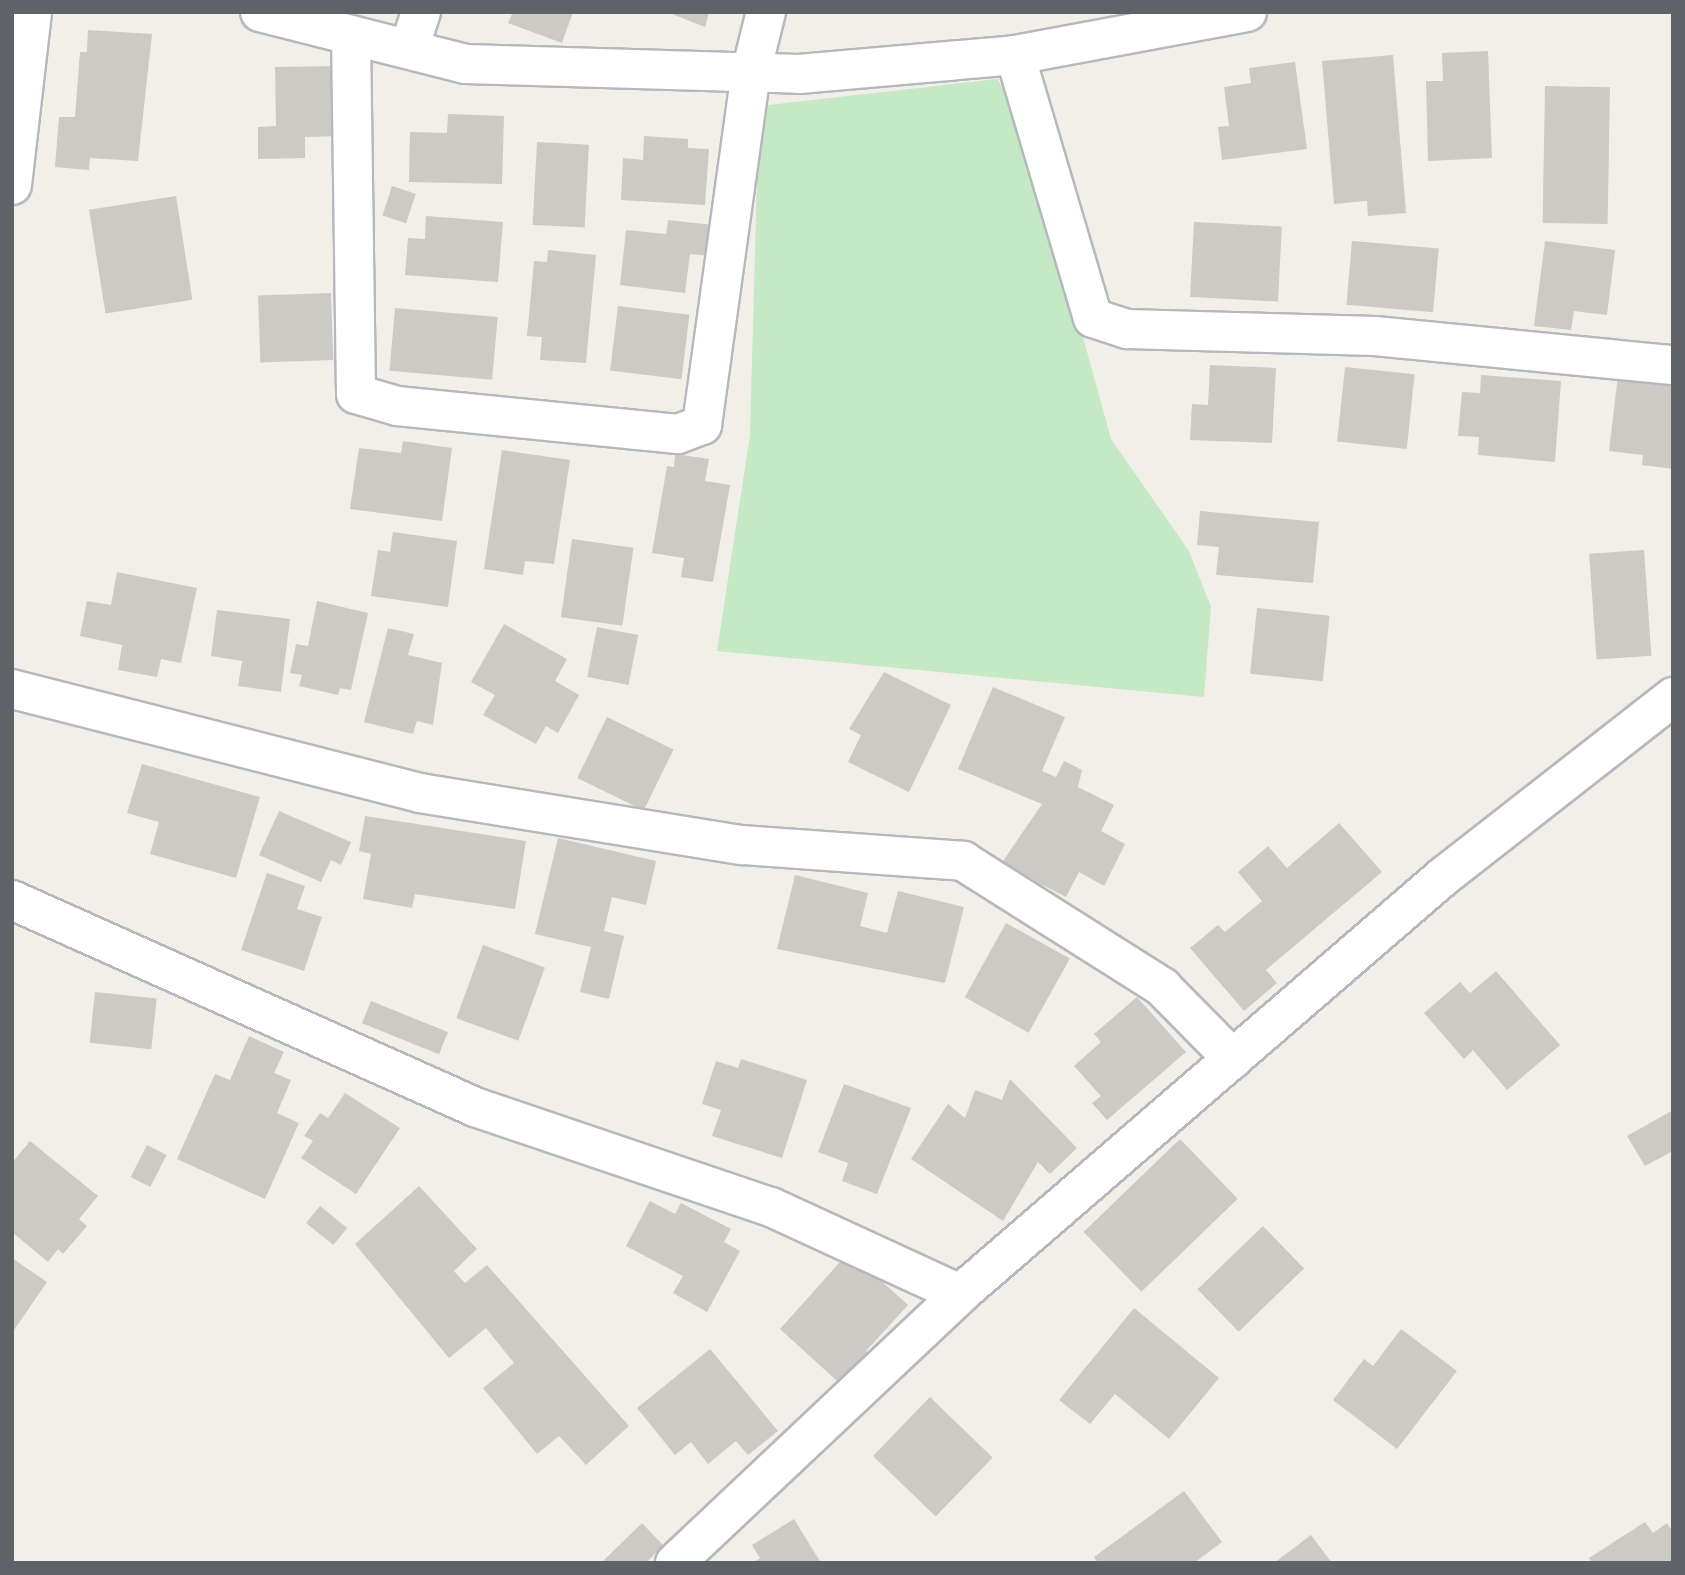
<!DOCTYPE html>
<style>
body{margin:0}
#map{position:relative;width:1685px;height:1575px;overflow:hidden;background:#f1efe8;font-family:"Sofia Sans Condensed",sans-serif}
div>[style]{position:absolute}
.green>*{inset:0;background:#c5e8c5}
.building>*{inset:0;background:#cccac5;transform-origin:0 0}
.roads{filter:drop-shadow(2px 0 #b5b8bc) drop-shadow(-2px 0 #b5b8bc) drop-shadow(0 2px #b5b8bc) drop-shadow(0 -2px #b5b8bc)}
.minor>*{height:38px;margin:-19px;padding:0 19px;transform-origin:19px;border-radius:19px;background:#fff}
span{translate:-50% -50%;white-space:nowrap;text-align:center;line-height:1.15;-webkit-text-stroke:5px #fff;paint-order:stroke}
.frame{position:absolute;inset:0;border:14px solid #5f6368;pointer-events:none}
</style>
<div id="map">
<div class="green">
<i style="clip-path:polygon(997px 79px,1022px 115px,1111px 439px,1189px 551px,1211px 607px,1204px 697px,717px 651px,750px 435px,759px 106px)"></i>
</div>
<div class="building">
<i style="clip-path:polygon(513px 12px,573px 12px,562px 43px,508px 23px)"></i>
<i style="clip-path:polygon(667px 12px,709px 12px,705px 27px)"></i>
<i style="clip-path:polygon(88px 30px,152px 34px,138px 161px,90px 158px,89px 170px,55px 167px,59px 117px,75px 117px,80px 52px,87px 52px)"></i>
<i style="clip-path:polygon(1488px 51px,1492px 158px,1428px 161px,1426px 81px,1443px 81px,1442px 53px)"></i>
<i style="clip-path:polygon(1393px 55px,1406px 213px,1368px 216px,1367px 201px,1334px 204px,1322px 61px)"></i>
<i style="clip-path:polygon(1295px 62px,1307px 149px,1222px 160px,1218px 127px,1229px 126px,1224px 87px,1251px 83px,1249px 68px)"></i>
<i style="clip-path:polygon(340px 66px,341px 136px,305px 137px,305px 158px,258px 159px,258px 127px,276px 126px,275px 67px)"></i>
<i style="left:1545px;top:86px;width:65px;height:137px;rotate:1deg"></i>
<i style="clip-path:polygon(448px 114px,504px 116px,502px 184px,409px 182px,410px 132px,447px 133px)"></i>
<i style="clip-path:polygon(644px 136px,688px 139px,688px 148px,709px 149px,705px 205px,621px 200px,623px 158px,643px 160px)"></i>
<i style="left:537px;top:142px;width:52px;height:83px;rotate:3deg"></i>
<i style="left:392px;top:186px;width:25px;height:31px;rotate:18deg"></i>
<i style="left:176px;top:196px;width:105px;height:88px;rotate:81deg"></i>
<i style="clip-path:polygon(426px 216px,503px 222px,498px 282px,405px 275px,408px 238px,425px 239px)"></i>
<i style="clip-path:polygon(668px 220px,713px 225px,710px 256px,690px 254px,685px 293px,620px 285px,626px 230px,666px 234px)"></i>
<i style="left:1194px;top:222px;width:88px;height:75px;rotate:3deg"></i>
<i style="left:1352px;top:241px;width:87px;height:64px;rotate:5deg"></i>
<i style="clip-path:polygon(1545px 241px,1615px 250px,1607px 315px,1574px 311px,1571px 330px,1534px 326px)"></i>
<i style="clip-path:polygon(548px 250px,596px 255px,586px 363px,540px 360px,542px 337px,527px 336px,534px 261px,547px 262px)"></i>
<i style="left:331px;top:293px;width:67px;height:73px;rotate:88deg"></i>
<i style="left:618px;top:306px;width:72px;height:65px;rotate:7deg"></i>
<i style="left:395px;top:308px;width:103px;height:63px;rotate:5deg"></i>
<i style="clip-path:polygon(1210px 365px,1276px 368px,1272px 443px,1190px 440px,1192px 404px,1208px 405px)"></i>
<i style="left:1345px;top:367px;width:70px;height:75px;rotate:6deg"></i>
<i style="clip-path:polygon(1481px 375px,1561px 381px,1555px 462px,1478px 455px,1479px 437px,1458px 436px,1462px 392px,1480px 393px)"></i>
<i style="clip-path:polygon(1618px 375px,1673px 381px,1673px 469px,1642px 465px,1643px 455px,1609px 451px)"></i>
<i style="clip-path:polygon(403px 441px,452px 448px,442px 521px,350px 509px,359px 448px,401px 453px)"></i>
<i style="clip-path:polygon(502px 450px,570px 460px,554px 564px,525px 561px,523px 575px,484px 569px)"></i>
<i style="clip-path:polygon(675px 454px,709px 459px,705px 481px,730px 485px,713px 582px,681px 577px,684px 558px,652px 553px,667px 466px,674px 467px)"></i>
<i style="clip-path:polygon(1200px 511px,1319px 522px,1313px 583px,1216px 575px,1219px 547px,1197px 545px)"></i>
<i style="clip-path:polygon(393px 532px,457px 541px,448px 607px,371px 596px,378px 550px,390px 552px)"></i>
<i style="left:572px;top:539px;width:62px;height:79px;rotate:8deg"></i>
<i style="left:1644px;top:550px;width:106px;height:55px;rotate:86deg"></i>
<i style="clip-path:polygon(117px 572px,197px 588px,181px 663px,161px 659px,157px 677px,118px 670px,122px 645px,80px 636px,87px 601px,111px 605px)"></i>
<i style="clip-path:polygon(317px 601px,368px 613px,351px 690px,340px 688px,338px 695px,299px 686px,302px 675px,290px 673px,296px 644px,308px 646px)"></i>
<i style="left:1257px;top:608px;width:73px;height:66px;rotate:6deg"></i>
<i style="clip-path:polygon(217px 610px,290px 619px,281px 692px,238px 686px,242px 661px,211px 656px)"></i>
<i style="clip-path:polygon(504px 624px,567px 659px,555px 681px,579px 695px,558px 733px,546px 726px,536px 744px,483px 715px,495px 695px,471px 682px)"></i>
<i style="left:597px;top:627px;width:42px;height:51px;rotate:11deg"></i>
<i style="clip-path:polygon(388px 628px,414px 634px,408px 655px,442px 663px,433px 725px,417px 721px,413px 734px,364px 722px)"></i>
<i style="clip-path:polygon(884px 672px,951px 705px,909px 792px,848px 762px,861px 735px,849px 729px)"></i>
<i style="clip-path:polygon(993px 687px,1065px 717px,1042px 771px,1056px 777px,1064px 761px,1082px 770px,1078px 787px,1114px 805px,1101px 831px,1125px 844px,1104px 886px,1079px 872px,1066px 897px,1001px 864px,1042px 804px,958px 769px)"></i>
<i style="left:607px;top:717px;width:74px;height:68px;rotate:26deg"></i>
<i style="clip-path:polygon(142px 764px,260px 797px,236px 878px,150px 854px,159px 822px,127px 813px)"></i>
<i style="clip-path:polygon(279px 811px,351px 842px,341px 865px,331px 860px,321px 882px,259px 855px)"></i>
<i style="clip-path:polygon(365px 816px,526px 841px,515px 909px,415px 894px,412px 908px,363px 899px,371px 854px,359px 851px)"></i>
<i style="clip-path:polygon(1339px 823px,1382px 872px,1266px 970px,1277px 983px,1244px 1011px,1190px 948px,1218px 925px,1225px 932px,1262px 901px,1238px 872px,1268px 846px,1287px 868px)"></i>
<i style="clip-path:polygon(558px 838px,656px 861px,646px 905px,612px 897px,604px 931px,624px 936px,609px 999px,580px 992px,591px 947px,535px 934px)"></i>
<i style="clip-path:polygon(267px 873px,305px 886px,297px 909px,322px 917px,304px 971px,241px 950px)"></i>
<i style="clip-path:polygon(795px 875px,868px 893px,860px 926px,887px 933px,898px 891px,964px 907px,945px 983px,777px 949px)"></i>
<i style="left:1006px;top:923px;width:73px;height:85px;rotate:29deg"></i>
<i style="left:483px;top:945px;width:66px;height:78px;rotate:20deg"></i>
<i style="clip-path:polygon(1496px 971px,1560px 1045px,1507px 1090px,1473px 1050px,1464px 1059px,1424px 1013px,1460px 982px,1470px 993px)"></i>
<i style="left:95px;top:992px;width:62px;height:51px;rotate:6deg"></i>
<i style="clip-path:polygon(1137px 997px,1186px 1052px,1107px 1120px,1092px 1103px,1101px 1096px,1074px 1066px,1101px 1042px,1094px 1034px)"></i>
<i style="left:371px;top:1001px;width:83px;height:24px;rotate:22deg"></i>
<i style="clip-path:polygon(249px 1036px,284px 1052px,274px 1073px,291px 1080px,277px 1113px,299px 1123px,265px 1199px,177px 1159px,215px 1074px,230px 1080px)"></i>
<i style="clip-path:polygon(741px 1059px,807px 1080px,782px 1158px,712px 1136px,721px 1110px,702px 1104px,716px 1061px,738px 1068px)"></i>
<i style="clip-path:polygon(1010px 1079px,1077px 1148px,1050px 1174px,1038px 1162px,1003px 1221px,911px 1159px,948px 1104px,965px 1118px,975px 1090px,1002px 1100px)"></i>
<i style="clip-path:polygon(844px 1084px,911px 1108px,877px 1194px,842px 1181px,848px 1163px,818px 1152px)"></i>
<i style="clip-path:polygon(345px 1093px,400px 1128px,356px 1194px,301px 1158px,313px 1141px,304px 1136px,320px 1113px,328px 1118px)"></i>
<i style="clip-path:polygon(1673px 1110px,1673px 1151px,1645px 1166px,1627px 1136px)"></i>
<i style="left:1180px;top:1139px;width:83px;height:134px;rotate:46deg"></i>
<i style="clip-path:polygon(30px 1141px,98px 1196px,79px 1219px,87px 1226px,63px 1254px,58px 1249px,48px 1262px,12px 1232px,12px 1163px)"></i>
<i style="left:147px;top:1145px;width:22px;height:36px;rotate:27deg"></i>
<i style="clip-path:polygon(419px 1186px,477px 1249px,454px 1271px,465px 1283px,487px 1265px,629px 1426px,586px 1465px,559px 1436px,537px 1454px,483px 1388px,514px 1363px,486px 1328px,449px 1358px,355px 1244px)"></i>
<i style="clip-path:polygon(650px 1201px,675px 1214px,681px 1203px,731px 1229px,724px 1242px,740px 1251px,707px 1312px,673px 1293px,683px 1276px,626px 1246px)"></i>
<i style="left:320px;top:1206px;width:35px;height:22px;rotate:39deg"></i>
<i style="left:1263px;top:1226px;width:59px;height:91px;rotate:46deg"></i>
<i style="clip-path:polygon(849px 1252px,908px 1305px,866px 1351px,874px 1359px,846px 1389px,780px 1329px)"></i>
<i style="clip-path:polygon(12px 1258px,47px 1282px,12px 1333px)"></i>
<i style="clip-path:polygon(1134px 1308px,1219px 1378px,1169px 1439px,1115px 1394px,1090px 1424px,1059px 1400px)"></i>
<i style="clip-path:polygon(1401px 1329px,1457px 1371px,1397px 1449px,1333px 1400px,1364px 1359px,1373px 1366px)"></i>
<i style="clip-path:polygon(710px 1349px,778px 1431px,748px 1455px,736px 1441px,708px 1464px,691px 1442px,675px 1455px,637px 1408px)"></i>
<i style="left:930px;top:1397px;width:87px;height:82px;rotate:44deg"></i>
<i style="clip-path:polygon(1184px 1491px,1222px 1542px,1194px 1563px,1098px 1563px,1094px 1557px)"></i>
<i style="clip-path:polygon(794px 1519px,821px 1563px,753px 1563px,760px 1558px,752px 1545px)"></i>
<i style="clip-path:polygon(1645px 1522px,1653px 1533px,1667px 1523px,1673px 1532px,1673px 1563px,1592px 1563px,1589px 1558px)"></i>
<i style="clip-path:polygon(642px 1523px,663px 1545px,646px 1563px,601px 1563px)"></i>
<i style="clip-path:polygon(1311px 1535px,1332px 1563px,1274px 1563px)"></i>
</div>
<div class="roads">
<div class="minor">
<i style="left:260px;top:12px;width:212px;rotate:14.2deg"></i>
<i style="left:466px;top:64px;width:333px;rotate:1.7deg"></i>
<i style="left:799px;top:74px;width:217px;rotate:-5deg"></i>
<i style="left:1015px;top:55px;width:236px;rotate:-10.5deg"></i>
<i style="left:351px;top:35px;width:359px;rotate:89.2deg"></i>
<i style="left:356px;top:394px;width:43px;rotate:16.3deg"></i>
<i style="left:397px;top:406px;width:282px;rotate:5.7deg"></i>
<i style="left:678px;top:434px;width:26px;rotate:-21deg"></i>
<i style="left:702px;top:425px;width:356px;rotate:-82.1deg"></i>
<i style="left:751px;top:72px;width:62px;rotate:-76deg"></i>
<i style="left:409px;top:49px;width:39px;rotate:-72deg"></i>
<i style="left:1015px;top:55px;width:274px;rotate:73.5deg"></i>
<i style="left:1093px;top:318px;width:36px;rotate:18deg"></i>
<i style="left:1127px;top:329px;width:248px;rotate:1.6deg"></i>
<i style="left:1375px;top:336px;width:299px;rotate:5.6deg"></i>
<i style="left:12px;top:185px;width:174px;rotate:-83.4deg"></i>
<i style="left:12px;top:689px;width:421px;rotate:14.3deg"></i>
<i style="left:420px;top:793px;width:326px;rotate:9.2deg"></i>
<i style="left:742px;top:845px;width:222px;rotate:4.1deg"></i>
<i style="left:963px;top:861px;width:236px;rotate:32.3deg"></i>
<i style="left:1162px;top:987px;width:101px;rotate:45.4deg"></i>
<i style="left:12px;top:900px;width:507px;rotate:24.09deg"></i>
<i style="left:475px;top:1107px;width:312px;rotate:18.7deg"></i>
<i style="left:771px;top:1207px;width:208px;rotate:24.7deg"></i>
<i style="left:675px;top:1563px;width:392px;rotate:-43.3deg"></i>
<i style="left:960px;top:1294px;width:640px;rotate:-40.82deg"></i>
<i style="left:1444px;top:876px;width:291px;rotate:-38deg"></i>
</div>
</div>
<div class="frame"></div>
</div>
